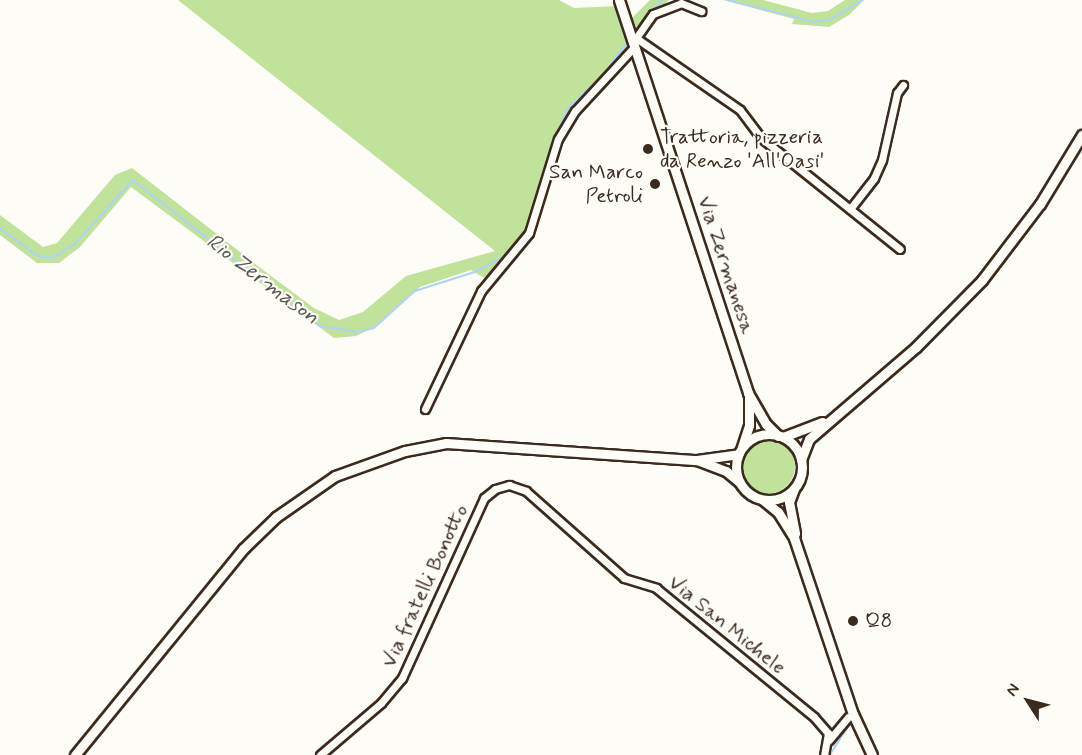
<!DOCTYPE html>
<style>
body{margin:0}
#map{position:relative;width:1082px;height:755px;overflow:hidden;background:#fdfcf7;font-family:Mynerve,sans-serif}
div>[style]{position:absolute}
.green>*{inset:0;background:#c1e29b}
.round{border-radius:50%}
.stream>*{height:1.5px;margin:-0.75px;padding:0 0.75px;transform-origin:0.75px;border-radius:0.75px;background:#afd3f7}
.roads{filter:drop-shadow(2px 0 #3b2a1e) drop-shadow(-2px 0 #3b2a1e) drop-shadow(0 2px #3b2a1e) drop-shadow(0 -2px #3b2a1e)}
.street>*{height:7px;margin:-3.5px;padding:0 3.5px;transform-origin:3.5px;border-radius:3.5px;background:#fdfcf7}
.secondary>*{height:9px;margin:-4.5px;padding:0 4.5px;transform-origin:4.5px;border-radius:4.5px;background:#fdfcf7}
.secondary>.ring{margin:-4.5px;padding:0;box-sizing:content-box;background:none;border:9px solid #fdfcf7;border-radius:50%}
.dots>*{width:16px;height:16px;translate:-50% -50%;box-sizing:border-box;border:3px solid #fdfcf7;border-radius:50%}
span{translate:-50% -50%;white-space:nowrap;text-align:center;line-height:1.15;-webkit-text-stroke:4.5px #fdfcf7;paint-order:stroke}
.poi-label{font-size:21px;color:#3b2a1e}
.left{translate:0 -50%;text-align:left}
.right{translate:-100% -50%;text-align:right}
.street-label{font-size:21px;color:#3b2a1e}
.water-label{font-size:22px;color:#585454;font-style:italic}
.north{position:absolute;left:998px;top:671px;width:60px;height:60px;-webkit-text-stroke:4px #fdfcf7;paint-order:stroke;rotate:306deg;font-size:16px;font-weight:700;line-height:24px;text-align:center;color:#3b2a1e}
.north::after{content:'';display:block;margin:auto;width:21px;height:27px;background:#3b2a1e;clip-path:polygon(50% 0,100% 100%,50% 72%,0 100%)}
</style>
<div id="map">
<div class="green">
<i style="clip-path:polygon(178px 0,559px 0,574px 8px,618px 6px,632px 45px,560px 130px,527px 232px,486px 279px,471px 270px,420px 287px,376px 326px,356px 336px,334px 338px,131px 187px,80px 247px,59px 263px,37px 263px,0 235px,0 215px,43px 247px,57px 243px,115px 175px,132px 168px,267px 273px,314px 308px,339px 320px,363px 312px,406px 276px,495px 251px)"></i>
<i style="clip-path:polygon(650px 0,669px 0,637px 30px,632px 18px)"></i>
<i style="clip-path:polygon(723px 0,763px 0,812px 13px,828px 11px,845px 0,864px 0,849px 15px,829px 27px,792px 24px,794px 19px)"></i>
<i class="round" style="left:739px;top:438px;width:56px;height:56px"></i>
</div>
<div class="stream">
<i style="left:728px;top:0;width:89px;rotate:14.3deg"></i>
<i style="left:814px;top:22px;width:18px;rotate:-9deg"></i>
<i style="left:832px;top:19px;width:36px;rotate:-32deg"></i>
<i style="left:651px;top:11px;width:16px;rotate:-43deg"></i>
<i style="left:635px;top:33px;width:19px;rotate:-55deg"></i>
<i style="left:556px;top:136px;width:30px;rotate:-67deg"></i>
<i style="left:568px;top:108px;width:48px;rotate:-43.3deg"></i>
<i style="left:603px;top:75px;width:42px;rotate:-53.7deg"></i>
<i style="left:0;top:228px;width:47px;rotate:36.4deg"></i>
<i style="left:38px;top:256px;width:14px;rotate:8deg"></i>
<i style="left:52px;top:258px;width:27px;rotate:-31deg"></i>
<i style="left:75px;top:244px;width:86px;rotate:-47.8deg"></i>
<i style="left:133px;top:180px;width:237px;rotate:38deg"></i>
<i style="left:320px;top:326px;width:38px;rotate:9deg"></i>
<i style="left:358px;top:332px;width:16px;rotate:-14deg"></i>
<i style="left:374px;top:328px;width:55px;rotate:-42.1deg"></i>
<i style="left:415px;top:291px;width:63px;rotate:-17.6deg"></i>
<i style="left:475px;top:272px;width:36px;rotate:-28deg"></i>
<i style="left:859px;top:716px;width:44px;rotate:62.9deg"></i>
<i style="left:830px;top:755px;width:39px;rotate:-58deg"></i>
</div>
<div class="roads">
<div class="street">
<i style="left:636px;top:38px;width:126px;rotate:34.7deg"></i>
<i style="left:740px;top:110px;width:34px;rotate:53deg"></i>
<i style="left:760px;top:137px;width:179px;rotate:38.7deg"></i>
<i style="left:850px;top:209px;width:39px;rotate:-52deg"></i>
<i style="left:874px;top:178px;width:20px;rotate:-66deg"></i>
<i style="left:882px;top:160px;width:69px;rotate:-77.4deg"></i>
<i style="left:897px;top:93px;width:10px;rotate:-53deg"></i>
<i style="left:425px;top:409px;width:131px;rotate:-64.6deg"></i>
<i style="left:481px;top:291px;width:75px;rotate:-50.4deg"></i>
<i style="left:529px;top:233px;width:98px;rotate:-72.9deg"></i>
<i style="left:558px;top:139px;width:33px;rotate:-59deg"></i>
<i style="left:575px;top:111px;width:87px;rotate:-47.3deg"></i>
<i style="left:634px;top:47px;width:9px;rotate:-77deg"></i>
<i style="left:636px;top:38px;width:29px;rotate:-55deg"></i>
<i style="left:653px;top:14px;width:30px;rotate:-21deg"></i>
<i style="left:681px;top:3px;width:22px;rotate:22deg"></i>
<i style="left:829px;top:740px;width:30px;rotate:-50deg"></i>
<i style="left:320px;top:755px;width:80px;rotate:-40.4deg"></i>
<i style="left:381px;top:703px;width:33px;rotate:-50deg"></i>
<i style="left:402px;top:678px;width:198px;rotate:-65.5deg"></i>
<i style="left:484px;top:498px;width:14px;rotate:-39deg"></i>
<i style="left:495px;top:489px;width:15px;rotate:-16deg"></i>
<i style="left:509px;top:485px;width:18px;rotate:19deg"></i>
<i style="left:526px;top:491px;width:131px;rotate:41.6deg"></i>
<i style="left:624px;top:578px;width:34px;rotate:17deg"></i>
<i style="left:656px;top:588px;width:204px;rotate:39.2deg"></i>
<i style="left:814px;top:717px;width:21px;rotate:49deg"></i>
<i style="left:828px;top:733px;width:22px;rotate:100deg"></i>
</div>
<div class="secondary">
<i style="left:619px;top:0;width:414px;rotate:71.8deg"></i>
<i style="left:748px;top:393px;width:36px;rotate:60deg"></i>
<i style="left:766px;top:424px;width:17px;rotate:45deg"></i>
<i class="ring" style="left:736px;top:434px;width:57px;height:57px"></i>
<i style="left:783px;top:437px;width:42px;rotate:-21deg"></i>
<i style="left:742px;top:447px;width:23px;rotate:-72deg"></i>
<i style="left:749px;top:425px;width:27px;rotate:-90deg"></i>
<i style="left:697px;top:460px;width:31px;rotate:21deg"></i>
<i style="left:726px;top:471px;width:17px;rotate:40deg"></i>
<i style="left:801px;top:460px;width:22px;rotate:-69deg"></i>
<i style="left:809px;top:439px;width:141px;rotate:-40.7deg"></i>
<i style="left:916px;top:347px;width:94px;rotate:-45.4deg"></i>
<i style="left:982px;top:280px;width:96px;rotate:-52.7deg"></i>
<i style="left:1040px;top:204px;width:81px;rotate:-58.7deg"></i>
<i style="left:794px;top:489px;width:14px;rotate:111deg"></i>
<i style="left:789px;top:502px;width:32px;rotate:79deg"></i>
<i style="left:763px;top:500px;width:19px;rotate:39deg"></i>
<i style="left:778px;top:512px;width:31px;rotate:58deg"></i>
<i style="left:794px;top:538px;width:186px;rotate:71.5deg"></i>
<i style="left:853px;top:714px;width:45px;rotate:65.1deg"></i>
<i style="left:75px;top:755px;width:266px;rotate:-50.8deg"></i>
<i style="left:243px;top:549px;width:46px;rotate:-44.1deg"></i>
<i style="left:276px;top:517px;width:72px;rotate:-34.8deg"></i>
<i style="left:335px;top:476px;width:74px;rotate:-19.7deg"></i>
<i style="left:405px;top:451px;width:42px;rotate:-11deg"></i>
<i style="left:446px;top:443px;width:252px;rotate:3.9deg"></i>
<i style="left:697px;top:460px;width:42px;rotate:-8.1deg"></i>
</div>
</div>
<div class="dots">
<i style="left:648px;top:149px;background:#3b2a1e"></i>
<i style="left:655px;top:184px;background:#3b2a1e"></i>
<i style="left:853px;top:621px;background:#3b2a1e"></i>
</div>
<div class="poi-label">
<span class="left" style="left:660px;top:149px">Trattoria, pizzeria<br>da Renzo 'All'Oasi'</span>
<span class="right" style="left:643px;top:184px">San Marco<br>Petroli</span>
<span class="left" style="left:865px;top:621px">Q8</span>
</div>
<div class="street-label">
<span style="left:726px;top:265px;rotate:72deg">Via Zermanesa</span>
<span style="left:425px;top:586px;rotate:-65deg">Via fratelli Bonotto</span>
<span style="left:727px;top:625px;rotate:39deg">Via San Michele</span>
</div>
<div class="water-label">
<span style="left:262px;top:280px;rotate:37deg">Rio Zermason</span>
</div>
<div class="north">N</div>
</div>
